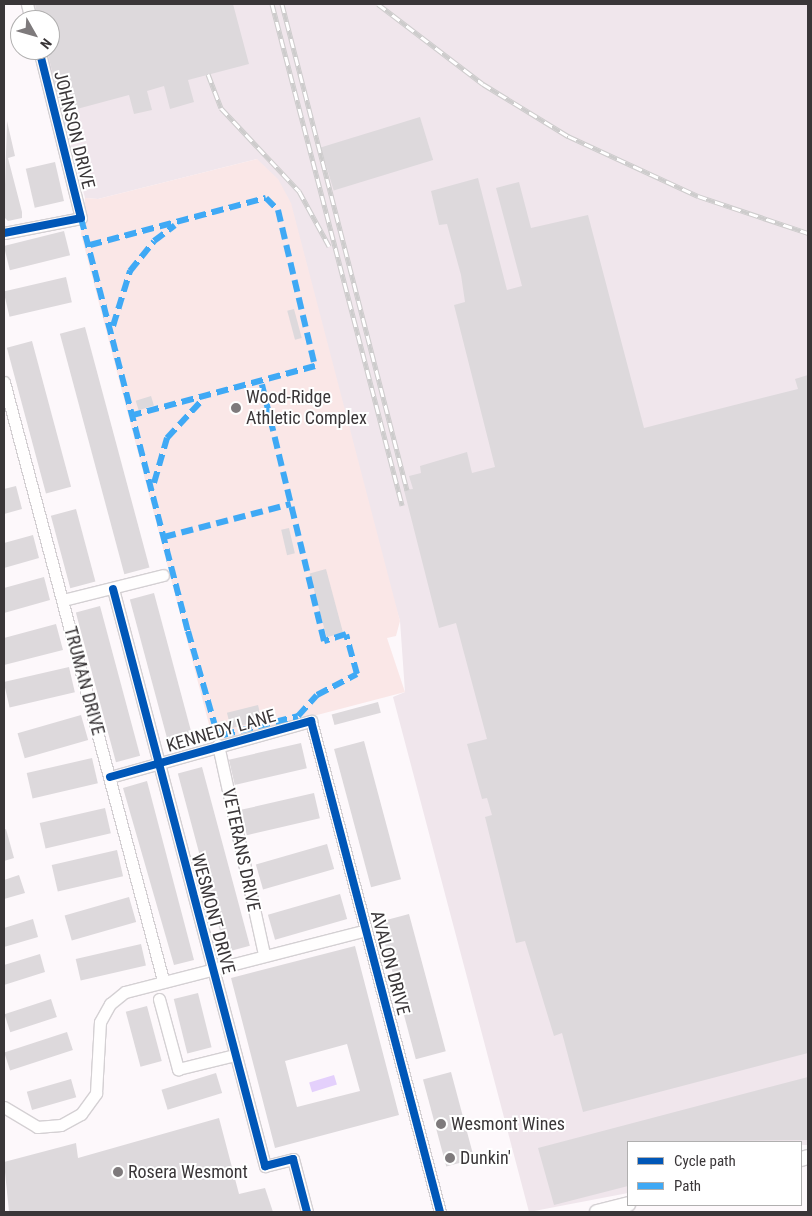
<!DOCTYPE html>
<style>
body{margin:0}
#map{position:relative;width:812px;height:1216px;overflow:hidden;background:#fdf8fb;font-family:"Roboto Condensed",sans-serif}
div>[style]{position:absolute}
.built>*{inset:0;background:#f0e6ec}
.green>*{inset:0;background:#fae7e7}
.water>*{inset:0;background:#e4d0fc;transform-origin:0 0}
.building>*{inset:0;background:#ddd9dc;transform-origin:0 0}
.roads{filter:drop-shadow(1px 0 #d4d0d3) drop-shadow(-1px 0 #d4d0d3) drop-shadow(0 1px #d4d0d3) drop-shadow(0 -1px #d4d0d3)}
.minor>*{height:11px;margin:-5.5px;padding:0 5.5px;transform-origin:5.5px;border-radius:5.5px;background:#fffefe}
.tertiary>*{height:14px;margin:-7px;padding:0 7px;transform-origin:7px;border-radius:7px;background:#fffefe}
.rail>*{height:5px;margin-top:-2.5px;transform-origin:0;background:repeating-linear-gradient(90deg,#fff 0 9px,#cdcccc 0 18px);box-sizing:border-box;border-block:1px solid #cdcccc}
.quiet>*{height:6px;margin-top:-3px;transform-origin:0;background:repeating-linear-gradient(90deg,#3fa9f5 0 12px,transparent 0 18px)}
.cycleway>*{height:8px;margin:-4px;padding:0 4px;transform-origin:4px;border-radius:4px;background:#0057b8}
.dots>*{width:14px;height:14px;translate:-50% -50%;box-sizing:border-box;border:2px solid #fff;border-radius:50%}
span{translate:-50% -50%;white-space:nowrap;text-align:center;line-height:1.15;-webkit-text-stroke:4px #fff;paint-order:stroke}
.street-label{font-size:18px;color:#3a3638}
.poi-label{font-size:18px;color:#3a3638}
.left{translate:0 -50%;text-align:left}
.frame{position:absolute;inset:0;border:5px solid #3a3638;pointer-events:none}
.legend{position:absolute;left:627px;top:1141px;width:175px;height:65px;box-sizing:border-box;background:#fff;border:1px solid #b0afaf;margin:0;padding:6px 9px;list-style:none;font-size:15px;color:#3a3638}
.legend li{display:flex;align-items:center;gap:10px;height:25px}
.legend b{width:25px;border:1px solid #b0afaf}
.north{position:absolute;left:10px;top:10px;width:50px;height:50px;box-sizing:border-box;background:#fff;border:1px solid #b0afaf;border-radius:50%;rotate:128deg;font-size:14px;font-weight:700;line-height:20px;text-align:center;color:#3a3638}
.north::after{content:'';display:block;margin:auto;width:18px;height:22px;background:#7e7a7c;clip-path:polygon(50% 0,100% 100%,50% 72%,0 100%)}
</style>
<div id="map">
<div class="built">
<i style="clip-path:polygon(33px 4px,808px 4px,808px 1145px,628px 1142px,628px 1193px,529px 1212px,393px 697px,405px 692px,400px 621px,257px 159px,98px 199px,85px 198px,45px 50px,50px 50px,50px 20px,37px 20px)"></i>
</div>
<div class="green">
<i style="clip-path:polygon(257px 159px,278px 179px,291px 203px,400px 621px,396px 636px,387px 638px,405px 692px,218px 741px,212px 736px,81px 234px,85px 198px,98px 199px)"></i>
</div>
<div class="water">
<i style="left:334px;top:1075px;width:10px;height:26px;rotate:73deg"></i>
</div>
<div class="building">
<i style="clip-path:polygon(35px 4px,233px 4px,249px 64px,188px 80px,194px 102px,170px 109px,164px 86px,147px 91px,152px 110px,134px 114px,129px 95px,62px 113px,47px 50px,50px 20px,38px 20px)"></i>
<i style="left:420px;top:117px;width:45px;height:104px;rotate:73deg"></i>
<i style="clip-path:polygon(7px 121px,15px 156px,8px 158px,22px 212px,22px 218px,8px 221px,4px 217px)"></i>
<i style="left:55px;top:162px;width:40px;height:30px;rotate:77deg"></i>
<i style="clip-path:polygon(478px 178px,507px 290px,522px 286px,496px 188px,519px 182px,531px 228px,588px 215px,644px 428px,798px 389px,795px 379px,808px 375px,808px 1053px,583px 1112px,562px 1033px,554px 1036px,525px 941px,516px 943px,485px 817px,492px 815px,487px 798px,482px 799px,467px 744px,487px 739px,456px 623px,439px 628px,404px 490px,413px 489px,409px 476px,421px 473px,420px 466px,467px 452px,472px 473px,495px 467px,454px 305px,465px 302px,461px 275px,447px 224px,439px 225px,431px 191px)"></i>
<i style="left:64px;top:231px;width:25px;height:62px;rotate:76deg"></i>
<i style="left:66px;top:277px;width:26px;height:64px;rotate:77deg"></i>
<i style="left:294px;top:309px;width:30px;height:7px;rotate:75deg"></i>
<i style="left:85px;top:327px;width:249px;height:26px;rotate:75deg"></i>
<i style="left:32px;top:341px;width:151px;height:26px;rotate:75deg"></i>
<i style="left:151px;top:396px;width:10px;height:16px;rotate:73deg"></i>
<i style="clip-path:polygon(16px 486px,22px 509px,4px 514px,4px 489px)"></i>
<i style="left:76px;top:509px;width:75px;height:26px;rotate:75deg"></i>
<i style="left:289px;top:528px;width:26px;height:8px;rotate:77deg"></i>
<i style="clip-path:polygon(33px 535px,39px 558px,4px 568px,4px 543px)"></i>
<i style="left:326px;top:569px;width:66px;height:17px;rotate:75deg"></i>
<i style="clip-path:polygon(44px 577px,50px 600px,4px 613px,4px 588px)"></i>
<i style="left:154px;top:593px;width:153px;height:25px;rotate:75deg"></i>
<i style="left:100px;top:606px;width:155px;height:25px;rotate:75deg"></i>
<i style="clip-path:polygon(56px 624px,63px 650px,4px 665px,4px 638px)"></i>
<i style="left:69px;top:667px;width:26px;height:67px;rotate:77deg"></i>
<i style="left:378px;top:702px;width:11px;height:48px;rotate:75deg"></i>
<i style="left:258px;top:705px;width:16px;height:32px;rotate:76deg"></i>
<i style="left:81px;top:715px;width:26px;height:66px;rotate:74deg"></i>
<i style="left:364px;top:741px;width:143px;height:31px;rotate:75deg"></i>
<i style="left:301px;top:743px;width:26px;height:74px;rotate:77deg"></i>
<i style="left:92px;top:758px;width:26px;height:67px;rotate:77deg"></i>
<i style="left:202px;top:767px;width:185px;height:25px;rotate:75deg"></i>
<i style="clip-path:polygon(147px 781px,194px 960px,174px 965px,123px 788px)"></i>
<i style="left:314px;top:793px;width:26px;height:75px;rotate:77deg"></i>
<i style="left:105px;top:808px;width:26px;height:67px;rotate:77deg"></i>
<i style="clip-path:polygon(6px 829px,14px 858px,4px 861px,4px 830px)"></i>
<i style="left:327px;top:844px;width:26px;height:74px;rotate:74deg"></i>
<i style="left:117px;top:850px;width:27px;height:67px;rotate:77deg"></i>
<i style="clip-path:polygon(19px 875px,25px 893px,4px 899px,4px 880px)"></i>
<i style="left:340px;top:894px;width:26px;height:75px;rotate:74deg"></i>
<i style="left:129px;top:897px;width:26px;height:67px;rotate:74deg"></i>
<i style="left:409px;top:914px;width:142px;height:31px;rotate:75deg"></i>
<i style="clip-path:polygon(33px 919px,38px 937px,4px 947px,4px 928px)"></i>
<i style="left:141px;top:944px;width:22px;height:67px;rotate:77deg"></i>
<i style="clip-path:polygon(evenodd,355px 946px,399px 1115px,275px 1148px,231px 978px,355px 946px,347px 1044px,360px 1091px,297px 1107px,285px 1061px,347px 1044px)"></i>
<i style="clip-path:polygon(40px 954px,45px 972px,4px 985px,4px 965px)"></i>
<i style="left:198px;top:993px;width:56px;height:25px;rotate:76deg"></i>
<i style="left:51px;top:999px;width:19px;height:49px;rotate:72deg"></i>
<i style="left:147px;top:1006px;width:57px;height:22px;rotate:75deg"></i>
<i style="left:67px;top:1032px;width:19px;height:66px;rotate:72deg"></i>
<i style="left:451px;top:1072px;width:90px;height:29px;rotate:75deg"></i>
<i style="left:216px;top:1073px;width:21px;height:57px;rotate:73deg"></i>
<i style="clip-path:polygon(808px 1077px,808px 1140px,628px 1142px,628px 1186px,554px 1205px,538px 1148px)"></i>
<i style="left:71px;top:1079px;width:19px;height:46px;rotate:74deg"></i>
<i style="clip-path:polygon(219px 1118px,239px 1194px,265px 1188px,273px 1212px,9px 1212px,4px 1162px,76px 1143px,78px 1158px)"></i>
</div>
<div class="roads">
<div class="minor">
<i style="left:27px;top:4px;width:16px;rotate:76deg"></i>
<i style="left:4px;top:233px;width:78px;rotate:-11deg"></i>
<i style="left:81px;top:218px;width:173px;rotate:-104deg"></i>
<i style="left:4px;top:382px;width:619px;rotate:75.11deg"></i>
<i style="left:113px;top:589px;width:597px;rotate:75.24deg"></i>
<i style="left:265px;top:1166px;width:29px;rotate:-14deg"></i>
<i style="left:293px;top:1159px;width:55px;rotate:75.2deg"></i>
<i style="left:63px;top:600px;width:103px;rotate:-14deg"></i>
<i style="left:218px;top:745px;width:214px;rotate:77.6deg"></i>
<i style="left:110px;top:777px;width:209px;rotate:-15.6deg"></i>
<i style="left:311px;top:721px;width:508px;rotate:75.28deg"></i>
<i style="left:159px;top:999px;width:73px;rotate:74.8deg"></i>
<i style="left:178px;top:1069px;width:59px;rotate:-13.8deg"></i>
<i style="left:4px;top:1107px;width:39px;rotate:31deg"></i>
<i style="left:37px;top:1127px;width:24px;rotate:-5deg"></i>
<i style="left:61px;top:1125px;width:23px;rotate:-29deg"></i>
<i style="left:81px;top:1114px;width:26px;rotate:-54deg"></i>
<i style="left:96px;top:1093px;width:71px;rotate:-86.8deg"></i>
<i style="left:100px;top:1022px;width:21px;rotate:-61deg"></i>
<i style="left:110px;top:1004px;width:19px;rotate:-39deg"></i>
<i style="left:125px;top:992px;width:249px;rotate:-14.4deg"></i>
</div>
<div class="tertiary">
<i style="left:801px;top:1159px;width:7px;rotate:-16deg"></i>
<i style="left:597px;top:1212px;width:32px;rotate:-14deg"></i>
</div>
</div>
<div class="rail">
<i style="left:272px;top:4px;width:518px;rotate:75.45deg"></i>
<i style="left:282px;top:4px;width:502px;rotate:75.58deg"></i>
<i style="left:378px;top:4px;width:132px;rotate:37.3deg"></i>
<i style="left:483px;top:84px;width:100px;rotate:31.5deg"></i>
<i style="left:568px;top:136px;width:143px;rotate:24.8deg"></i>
<i style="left:698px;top:196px;width:116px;rotate:18.6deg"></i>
<i style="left:208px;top:74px;width:36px;rotate:69deg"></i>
<i style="left:221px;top:108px;width:114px;rotate:46.8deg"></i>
<i style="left:299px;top:191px;width:63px;rotate:61.4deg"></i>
</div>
<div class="quiet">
<i style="left:81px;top:218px;width:427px;rotate:75.5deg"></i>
<i style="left:188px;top:631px;width:102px;rotate:74.1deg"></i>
<i style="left:216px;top:729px;width:9px;rotate:41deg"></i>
<i style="left:223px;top:735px;width:77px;rotate:-14.2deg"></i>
<i style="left:298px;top:716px;width:28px;rotate:-48deg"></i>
<i style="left:317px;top:695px;width:45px;rotate:-27.7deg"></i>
<i style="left:357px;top:674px;width:41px;rotate:-105.4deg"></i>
<i style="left:346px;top:634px;width:23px;rotate:162deg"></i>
<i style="left:324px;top:641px;width:268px;rotate:-103.6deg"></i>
<i style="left:90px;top:245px;width:182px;rotate:-15deg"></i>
<i style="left:266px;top:198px;width:17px;rotate:45deg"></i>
<i style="left:278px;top:210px;width:160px;rotate:76.7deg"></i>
<i style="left:315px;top:366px;width:188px;rotate:164.9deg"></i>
<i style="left:113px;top:326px;width:58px;rotate:-72.8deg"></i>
<i style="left:130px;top:271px;width:38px;rotate:-51deg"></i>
<i style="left:154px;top:241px;width:26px;rotate:-37deg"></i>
<i style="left:154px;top:483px;width:47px;rotate:-73.9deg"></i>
<i style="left:167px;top:438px;width:54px;rotate:-47.2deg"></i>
<i style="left:164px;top:537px;width:131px;rotate:-14.6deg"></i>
</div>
<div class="cycleway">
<i style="left:4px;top:233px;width:78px;rotate:-11deg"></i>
<i style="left:81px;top:218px;width:173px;rotate:-104deg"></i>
<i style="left:113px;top:589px;width:597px;rotate:75.24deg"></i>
<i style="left:265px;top:1166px;width:29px;rotate:-14deg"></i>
<i style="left:293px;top:1159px;width:55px;rotate:75.2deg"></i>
<i style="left:110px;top:777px;width:209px;rotate:-15.6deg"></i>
<i style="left:311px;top:721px;width:508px;rotate:75.28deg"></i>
</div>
<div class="dots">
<i style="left:236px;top:408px;background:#7e7a7c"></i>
<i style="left:441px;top:1124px;background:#7e7a7c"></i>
<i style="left:450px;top:1158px;background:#7e7a7c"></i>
<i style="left:118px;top:1172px;background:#7e7a7c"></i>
</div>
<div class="street-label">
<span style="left:74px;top:130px;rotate:76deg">JOHNSON DRIVE</span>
<span style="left:84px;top:681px;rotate:75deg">TRUMAN DRIVE</span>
<span style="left:221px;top:731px;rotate:-16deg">KENNEDY LANE</span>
<span style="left:241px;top:850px;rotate:78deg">VETERANS DRIVE</span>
<span style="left:213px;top:914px;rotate:75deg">WESMONT DRIVE</span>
<span style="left:390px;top:963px;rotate:75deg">AVALON DRIVE</span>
</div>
<div class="poi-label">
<span class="left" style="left:246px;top:408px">Wood-Ridge<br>Athletic Complex</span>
<span class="left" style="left:451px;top:1124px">Wesmont Wines</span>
<span class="left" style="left:460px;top:1158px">Dunkin'</span>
<span class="left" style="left:128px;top:1172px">Rosera Wesmont</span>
</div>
<div class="frame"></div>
<ul class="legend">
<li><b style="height:6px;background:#0057b8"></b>Cycle path</li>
<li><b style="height:6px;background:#3fa9f5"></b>Path</li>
</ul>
<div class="north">N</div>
</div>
